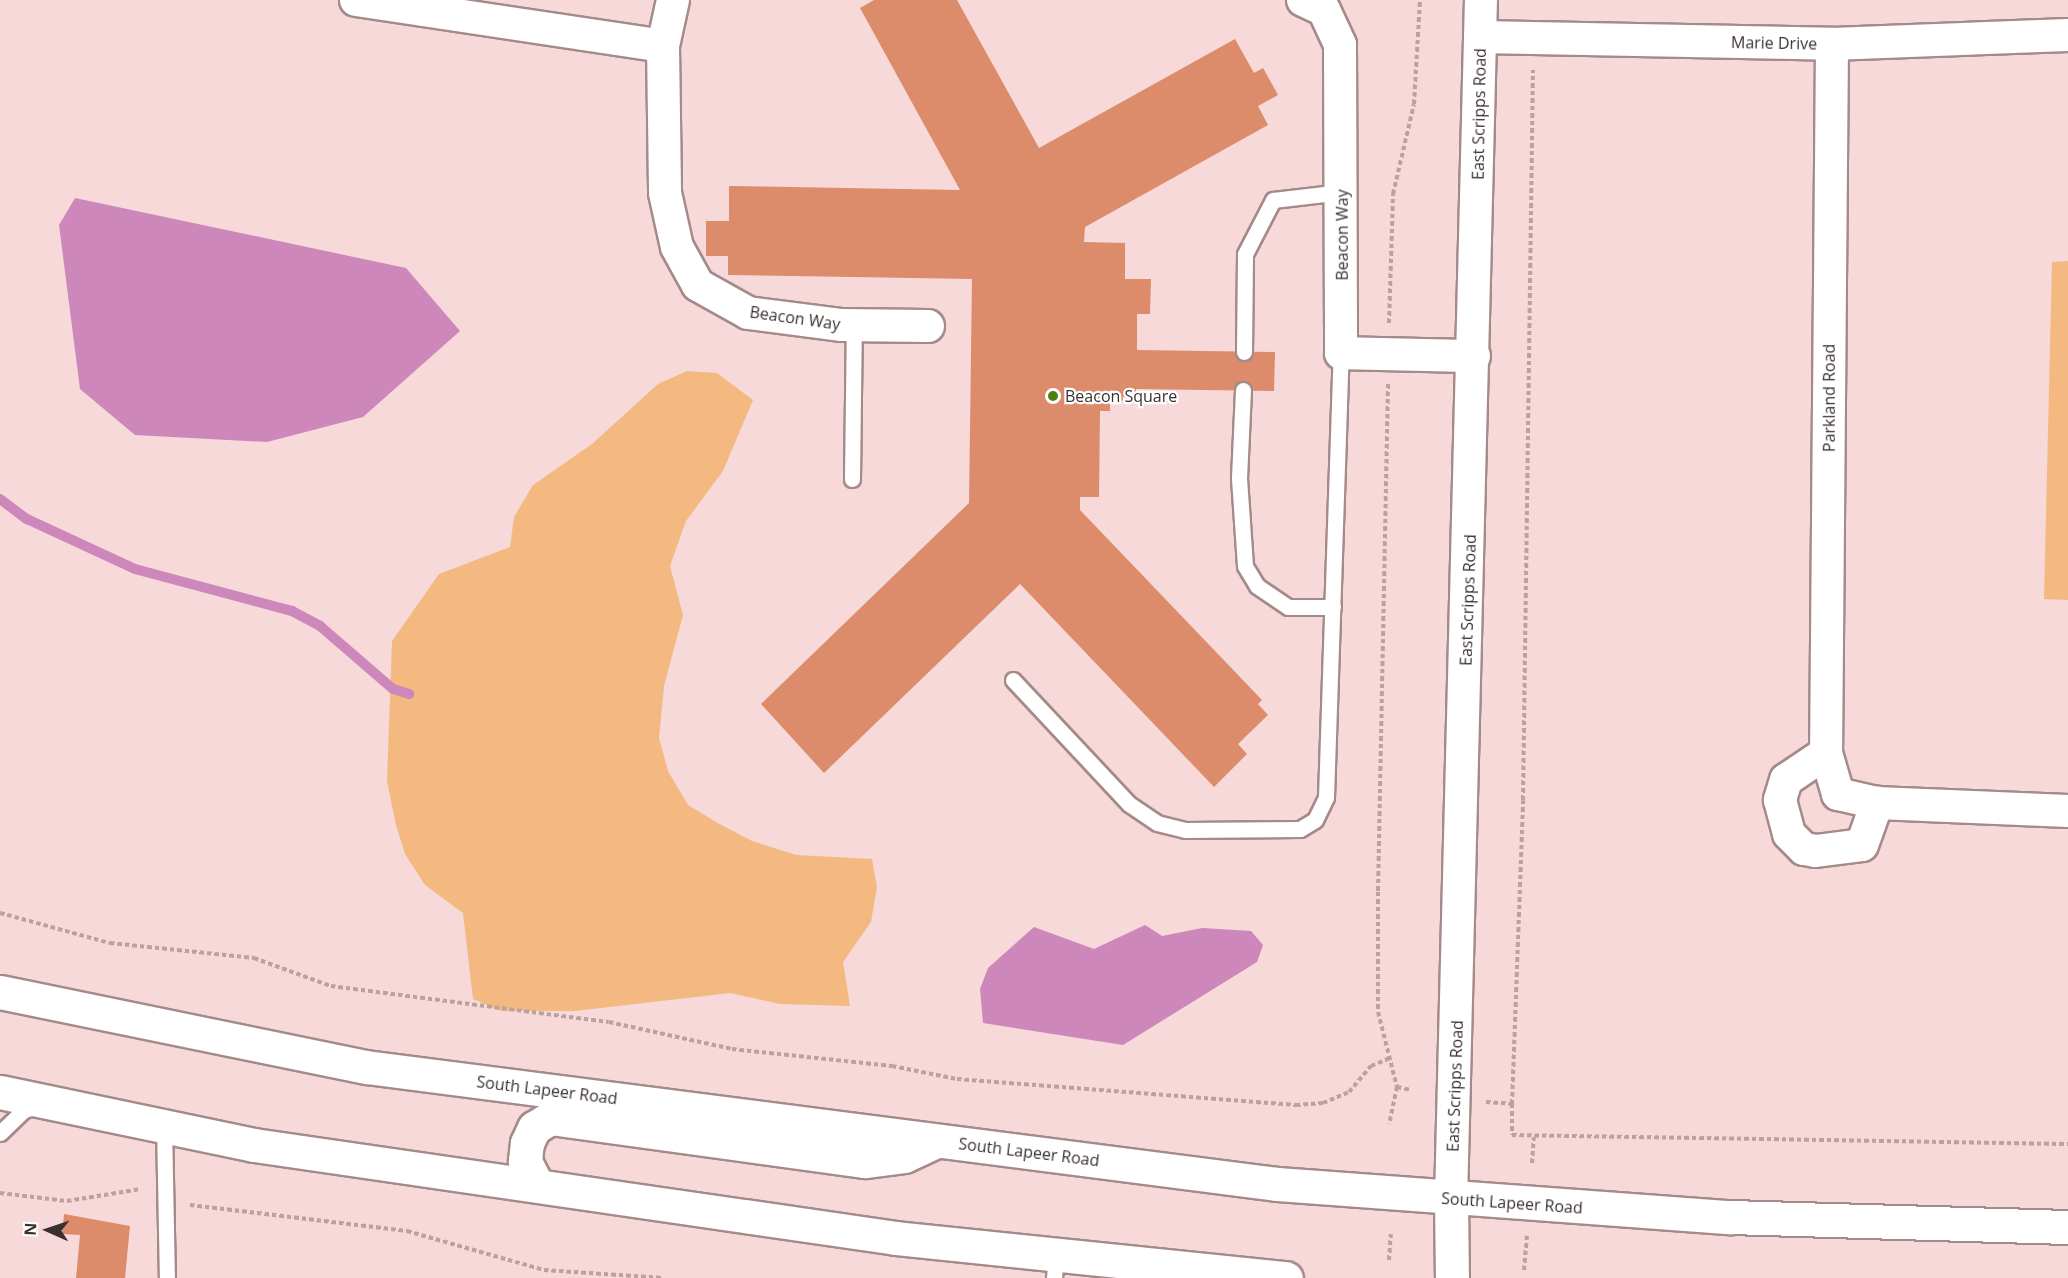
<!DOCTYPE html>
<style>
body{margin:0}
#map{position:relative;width:2068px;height:1278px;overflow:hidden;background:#f6d9d8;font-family:"Open Sans",sans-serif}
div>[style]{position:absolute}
.green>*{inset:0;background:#f3b980}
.water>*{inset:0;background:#cd87ba}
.stream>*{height:10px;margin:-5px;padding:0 5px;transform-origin:5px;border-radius:5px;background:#cd87ba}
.building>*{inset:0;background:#dc8c6a}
.path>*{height:4px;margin-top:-2px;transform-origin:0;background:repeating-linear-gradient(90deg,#b9a2a1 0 4.5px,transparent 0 7.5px)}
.roads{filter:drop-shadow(2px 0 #a48a89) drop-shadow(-2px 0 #a48a89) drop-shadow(0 2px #a48a89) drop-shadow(0 -2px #a48a89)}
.service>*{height:15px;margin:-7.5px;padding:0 7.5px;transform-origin:7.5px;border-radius:7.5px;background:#fff}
.minor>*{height:32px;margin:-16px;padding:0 16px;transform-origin:16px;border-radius:16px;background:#fff}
.tertiary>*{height:33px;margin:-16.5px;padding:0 16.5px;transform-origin:16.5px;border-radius:16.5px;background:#fff}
.primary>*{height:33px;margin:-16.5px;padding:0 16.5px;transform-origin:16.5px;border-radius:16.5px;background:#fff}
.dots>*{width:16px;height:16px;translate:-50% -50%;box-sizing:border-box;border:3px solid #fff;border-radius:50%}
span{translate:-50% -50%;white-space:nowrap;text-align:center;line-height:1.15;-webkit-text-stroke:4.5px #fff;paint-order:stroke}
.street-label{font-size:16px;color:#3b3030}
.poi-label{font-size:16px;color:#3b3030}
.left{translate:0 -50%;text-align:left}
.north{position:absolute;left:18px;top:1200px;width:60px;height:60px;-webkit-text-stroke:4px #fff;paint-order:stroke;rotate:273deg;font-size:16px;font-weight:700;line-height:24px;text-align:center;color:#3b3030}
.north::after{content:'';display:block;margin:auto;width:21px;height:27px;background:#3b3030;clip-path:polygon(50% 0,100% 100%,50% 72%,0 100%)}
</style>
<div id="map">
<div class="green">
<i style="clip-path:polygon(2068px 261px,2068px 600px,2044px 599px,2052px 262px)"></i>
<i style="clip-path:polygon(687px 371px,717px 373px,753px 400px,723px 471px,686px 521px,670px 566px,683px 615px,664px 686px,659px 738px,668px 771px,688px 805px,716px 822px,752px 841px,796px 855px,872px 859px,877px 887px,871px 922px,843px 962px,850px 1006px,780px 1004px,730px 993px,575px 1011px,501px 1011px,473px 999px,463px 913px,425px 885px,405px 854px,396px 825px,387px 781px,392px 641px,439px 574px,510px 547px,514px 517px,533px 485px,592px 444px,658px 384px)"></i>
</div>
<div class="water">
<i style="clip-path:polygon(75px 198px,406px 268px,460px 331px,363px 417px,267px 442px,135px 435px,80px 389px,59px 225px)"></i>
<i style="clip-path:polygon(1145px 925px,1162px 936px,1202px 928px,1251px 931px,1263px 945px,1257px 962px,1123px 1045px,983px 1023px,980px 989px,988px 968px,1034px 927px,1094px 949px)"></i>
</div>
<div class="stream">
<i style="left:0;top:499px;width:34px;rotate:37deg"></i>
<i style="left:27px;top:519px;width:119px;rotate:24.8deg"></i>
<i style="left:135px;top:569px;width:163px;rotate:15deg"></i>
<i style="left:292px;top:611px;width:32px;rotate:28deg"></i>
<i style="left:320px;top:626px;width:96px;rotate:40.8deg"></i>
<i style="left:393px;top:689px;width:17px;rotate:17deg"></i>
</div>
<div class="building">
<i style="clip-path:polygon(874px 0,957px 0,1039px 148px,1235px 39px,1254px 73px,1263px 68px,1278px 95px,1258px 106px,1268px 125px,1085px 227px,1084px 242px,1125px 243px,1125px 279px,1151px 279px,1150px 314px,1137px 314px,1137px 350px,1275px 352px,1274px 391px,1136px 389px,1136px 401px,1110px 400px,1110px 411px,1100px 411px,1099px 497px,1080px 497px,1080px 510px,1262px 700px,1258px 704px,1268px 715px,1238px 744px,1247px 754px,1214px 787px,1020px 584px,824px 773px,761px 704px,969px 503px,972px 279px,728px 275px,728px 256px,706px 256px,706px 221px,729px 221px,729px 186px,960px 190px,860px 8px)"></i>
<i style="clip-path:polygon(64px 1214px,130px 1226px,125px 1278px,76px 1278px,80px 1235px,62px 1234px)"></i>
</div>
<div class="path">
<i style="left:1389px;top:323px;width:129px;rotate:-88.2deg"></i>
<i style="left:1393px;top:194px;width:92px;rotate:-76.9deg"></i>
<i style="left:1414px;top:104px;width:104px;rotate:-86.7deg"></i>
<i style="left:1388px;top:384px;width:508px;rotate:91.13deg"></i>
<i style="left:1378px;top:892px;width:120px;rotate:90deg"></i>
<i style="left:1378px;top:1012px;width:77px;rotate:75.8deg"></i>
<i style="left:1397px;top:1087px;width:38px;rotate:102deg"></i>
<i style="left:0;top:913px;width:114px;rotate:15.3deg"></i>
<i style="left:110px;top:943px;width:145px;rotate:5.9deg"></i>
<i style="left:254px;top:958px;width:82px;rotate:20deg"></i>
<i style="left:331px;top:986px;width:280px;rotate:7.4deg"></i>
<i style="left:609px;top:1022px;width:126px;rotate:12.4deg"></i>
<i style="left:732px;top:1049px;width:161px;rotate:6.1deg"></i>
<i style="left:892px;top:1066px;width:66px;rotate:11.3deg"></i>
<i style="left:957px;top:1079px;width:340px;rotate:4.4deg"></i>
<i style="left:1296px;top:1105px;width:27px;rotate:-4deg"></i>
<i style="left:1323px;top:1103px;width:28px;rotate:-23deg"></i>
<i style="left:1349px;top:1092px;width:34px;rotate:-50deg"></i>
<i style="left:1371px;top:1066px;width:21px;rotate:-23deg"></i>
<i style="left:1397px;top:1087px;width:14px;rotate:12deg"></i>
<i style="left:1486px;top:1102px;width:26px;rotate:4deg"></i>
<i style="left:1512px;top:1104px;width:31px;rotate:90deg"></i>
<i style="left:1512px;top:1135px;width:556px;rotate:0.93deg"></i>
<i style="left:1512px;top:1104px;width:304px;rotate:-87.9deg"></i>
<i style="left:1523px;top:800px;width:730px;rotate:-89.22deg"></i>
<i style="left:1532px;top:1163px;width:26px;rotate:-86deg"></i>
<i style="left:0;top:1193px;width:67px;rotate:6.8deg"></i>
<i style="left:67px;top:1201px;width:75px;rotate:-9.2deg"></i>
<i style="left:190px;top:1205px;width:219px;rotate:6.8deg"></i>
<i style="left:407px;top:1231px;width:142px;rotate:15.9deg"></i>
<i style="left:544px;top:1270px;width:120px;rotate:3.8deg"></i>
<i style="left:1389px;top:1260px;width:26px;rotate:-86deg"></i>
<i style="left:1524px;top:1270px;width:35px;rotate:-85deg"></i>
</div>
<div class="roads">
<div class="service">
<i style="left:1244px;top:352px;width:98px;rotate:-89.4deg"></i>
<i style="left:1245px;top:254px;width:61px;rotate:-62.6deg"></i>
<i style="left:1273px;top:200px;width:69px;rotate:-6.6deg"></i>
<i style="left:1243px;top:390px;width:88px;rotate:92.6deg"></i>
<i style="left:1239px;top:478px;width:88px;rotate:86.1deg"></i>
<i style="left:1245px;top:566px;width:23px;rotate:59deg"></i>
<i style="left:1257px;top:586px;width:37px;rotate:34deg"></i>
<i style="left:1288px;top:607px;width:45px"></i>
<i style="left:852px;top:479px;width:153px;rotate:-89.3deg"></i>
<i style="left:1013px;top:680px;width:170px;rotate:46.9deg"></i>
<i style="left:1129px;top:804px;width:34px;rotate:34deg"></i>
<i style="left:1157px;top:823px;width:29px;rotate:14deg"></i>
<i style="left:1185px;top:830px;width:115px;rotate:-0.5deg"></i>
<i style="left:1300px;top:829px;width:17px;rotate:-31deg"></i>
<i style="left:1315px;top:820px;width:25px;rotate:-64deg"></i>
<i style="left:1326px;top:797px;width:444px;rotate:-88.1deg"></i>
<i style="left:164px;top:1126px;width:152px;rotate:88.9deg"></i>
<i style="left:0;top:1133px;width:33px;rotate:-44deg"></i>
<i style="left:24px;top:1110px;width:15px;rotate:-16deg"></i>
<i style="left:1054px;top:1278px;width:25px;rotate:-85deg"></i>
</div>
<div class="minor">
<i style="left:356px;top:0;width:310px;rotate:8.5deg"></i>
<i style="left:673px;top:0;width:47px;rotate:102.3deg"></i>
<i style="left:663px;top:46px;width:147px;rotate:89.2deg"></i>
<i style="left:665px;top:193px;width:55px;rotate:77.5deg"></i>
<i style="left:677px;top:247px;width:43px;rotate:61.1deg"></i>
<i style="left:698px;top:285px;width:57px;rotate:29.2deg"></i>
<i style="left:748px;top:313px;width:95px;rotate:7.3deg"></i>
<i style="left:842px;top:325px;width:86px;rotate:0.7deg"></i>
<i style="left:1303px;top:0;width:23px;rotate:25deg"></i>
<i style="left:1324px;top:10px;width:38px;rotate:65deg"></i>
<i style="left:1340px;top:45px;width:308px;rotate:89.8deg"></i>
<i style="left:1341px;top:353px;width:133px;rotate:1.3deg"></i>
<i style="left:1480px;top:37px;width:352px;rotate:1.1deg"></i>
<i style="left:1832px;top:44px;width:236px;rotate:-2.2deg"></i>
<i style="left:1832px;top:44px;width:709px;rotate:90.48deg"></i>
<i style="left:1826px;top:753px;width:43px;rotate:73.7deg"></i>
<i style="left:1838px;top:794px;width:40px;rotate:13deg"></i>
<i style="left:1877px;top:803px;width:191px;rotate:2.4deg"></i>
<i style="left:1826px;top:753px;width:48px;rotate:146deg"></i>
<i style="left:1786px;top:780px;width:21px;rotate:107deg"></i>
<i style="left:1780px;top:800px;width:35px;rotate:75deg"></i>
<i style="left:1789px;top:834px;width:21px;rotate:45deg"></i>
<i style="left:1804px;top:849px;width:12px;rotate:9deg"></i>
<i style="left:1816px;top:851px;width:46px;rotate:-7.4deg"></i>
<i style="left:1862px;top:845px;width:45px;rotate:-70.3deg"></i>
<i style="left:1451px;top:1200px;width:1200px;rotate:-88.57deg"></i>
</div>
<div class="tertiary">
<i style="left:1451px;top:1200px;width:78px;rotate:89.3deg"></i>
</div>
<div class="primary">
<i style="left:0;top:992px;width:374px;rotate:11.6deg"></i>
<i style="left:366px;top:1067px;width:918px;rotate:7.32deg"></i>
<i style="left:1277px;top:1184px;width:454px;rotate:4.2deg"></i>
<i style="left:1730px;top:1217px;width:338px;rotate:1.7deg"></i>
<i style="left:0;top:1092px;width:259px;rotate:11.8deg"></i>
<i style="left:254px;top:1145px;width:649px;rotate:8.24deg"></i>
<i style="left:896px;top:1238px;width:392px;rotate:5.9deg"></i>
<i style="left:537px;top:1185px;width:27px;rotate:-117deg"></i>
<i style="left:525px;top:1161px;width:18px;rotate:-84deg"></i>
<i style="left:527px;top:1143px;width:17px;rotate:-65deg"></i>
<i style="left:534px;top:1128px;width:19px;rotate:-32deg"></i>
<i style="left:550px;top:1118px;width:318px;rotate:7.8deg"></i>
<i style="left:865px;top:1161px;width:39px;rotate:-7deg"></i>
<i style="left:904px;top:1156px;width:35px;rotate:-25deg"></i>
</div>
</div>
<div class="dots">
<i style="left:1053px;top:396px;background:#4e7f0e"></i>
</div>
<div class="street-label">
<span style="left:1774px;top:43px;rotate:1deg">Marie Drive</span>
<span style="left:1479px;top:114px;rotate:-89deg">East Scripps Road</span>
<span style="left:1342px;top:235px;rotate:-90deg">Beacon Way</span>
<span style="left:795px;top:318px;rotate:8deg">Beacon Way</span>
<span style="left:1829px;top:398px;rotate:-90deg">Parkland Road</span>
<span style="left:1468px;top:600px;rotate:-88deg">East Scripps Road</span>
<span style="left:1455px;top:1086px;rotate:-88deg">East Scripps Road</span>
<span style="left:547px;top:1090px;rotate:7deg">South Lapeer Road</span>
<span style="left:1029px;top:1152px;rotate:7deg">South Lapeer Road</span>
<span style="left:1512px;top:1203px;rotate:4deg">South Lapeer Road</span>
</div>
<div class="poi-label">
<span class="left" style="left:1065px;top:396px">Beacon Square</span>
</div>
<div class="north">N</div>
</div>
